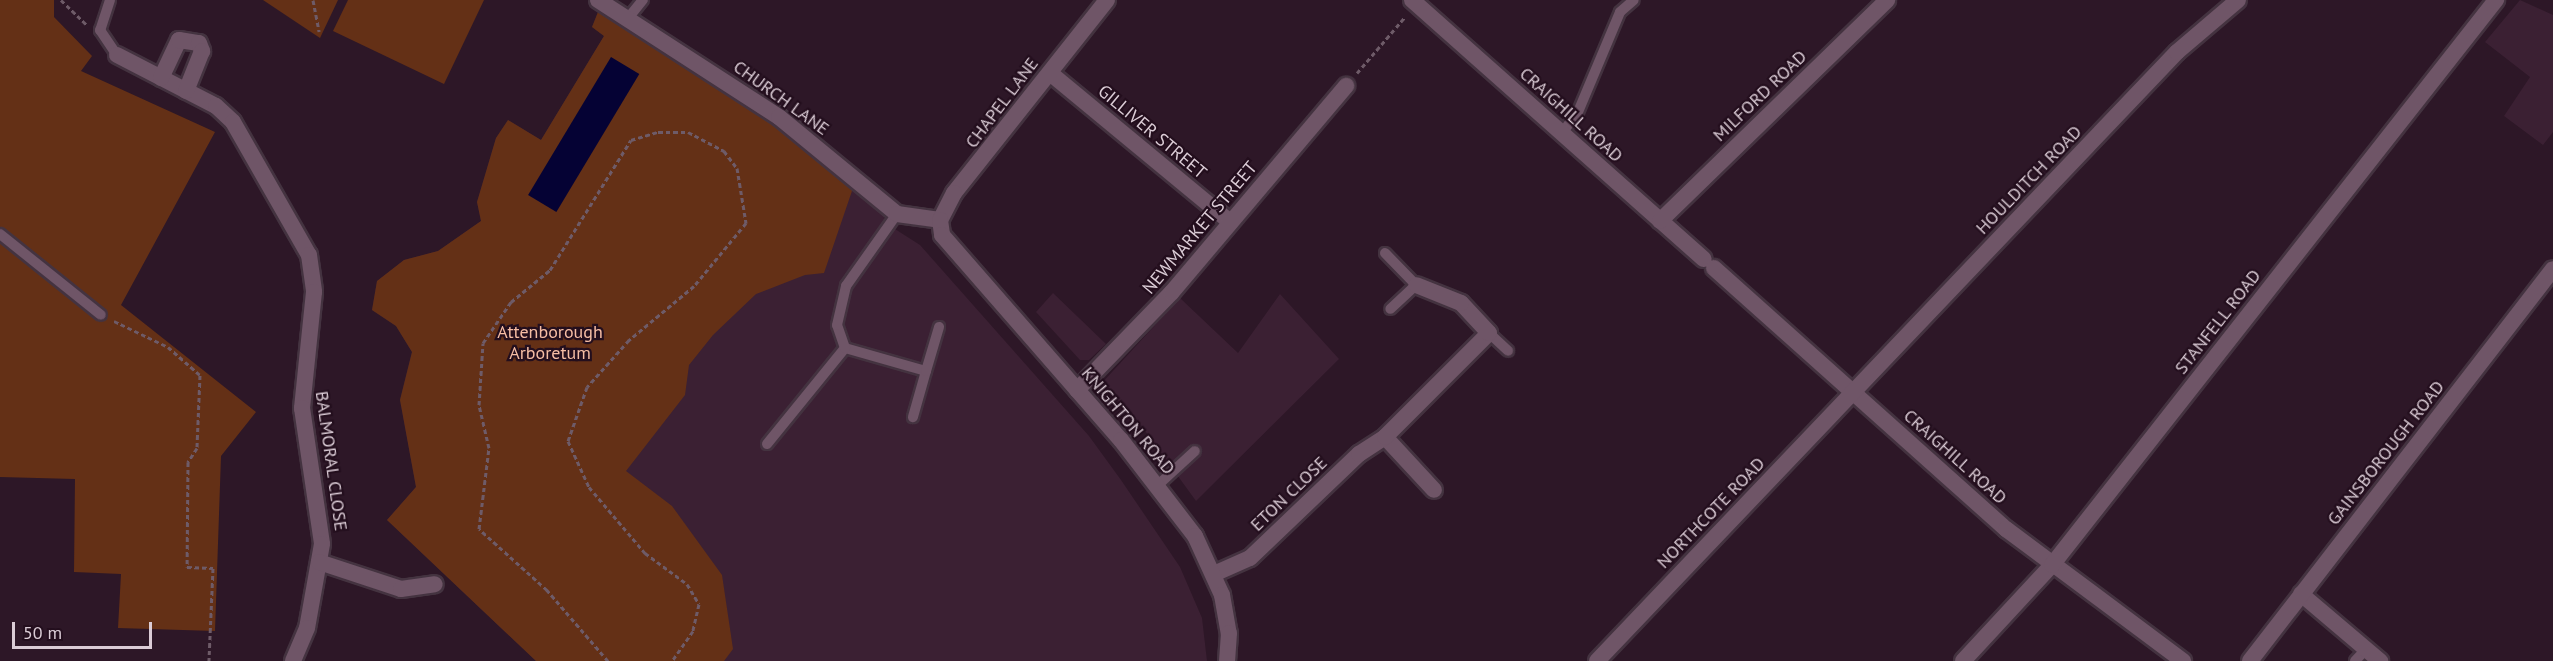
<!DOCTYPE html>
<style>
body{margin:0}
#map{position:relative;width:2553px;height:661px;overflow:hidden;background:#2d1727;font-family:"PT Sans",sans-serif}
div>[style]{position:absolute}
.built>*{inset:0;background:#3b2033}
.green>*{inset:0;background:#643016}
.water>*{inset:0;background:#050234;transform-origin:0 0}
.path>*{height:3px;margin-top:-1.5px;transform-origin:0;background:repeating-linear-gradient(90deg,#6e5b68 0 4.5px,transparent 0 7.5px)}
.roads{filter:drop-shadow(2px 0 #443340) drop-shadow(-2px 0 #443340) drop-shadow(0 2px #443340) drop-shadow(0 -2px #443340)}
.service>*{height:10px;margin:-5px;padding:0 5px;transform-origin:5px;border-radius:5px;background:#6f5567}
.minor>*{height:16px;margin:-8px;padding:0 8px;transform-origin:8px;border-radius:8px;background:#6f5567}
.tertiary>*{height:16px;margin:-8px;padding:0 8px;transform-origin:8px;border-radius:8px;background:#6f5567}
span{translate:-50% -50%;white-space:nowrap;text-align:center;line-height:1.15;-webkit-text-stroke:4.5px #230e1d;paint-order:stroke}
.street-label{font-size:18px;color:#dbccd6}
.park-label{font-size:18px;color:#f6bda4}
.scale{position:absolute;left:12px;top:622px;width:140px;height:27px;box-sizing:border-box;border:3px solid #dbccd6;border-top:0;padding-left:8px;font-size:18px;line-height:21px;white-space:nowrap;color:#dbccd6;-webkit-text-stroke:4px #230e1d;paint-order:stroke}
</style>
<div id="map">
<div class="built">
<i style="clip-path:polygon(2520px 0,2553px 15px,2553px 132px,2543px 145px,2504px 116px,2530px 77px,2485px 42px)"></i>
<i style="clip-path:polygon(598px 12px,776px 126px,884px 214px,884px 222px,920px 245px,1089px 436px,1121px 480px,1180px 567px,1202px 618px,1207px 661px,536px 661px,387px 520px,416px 487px,400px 400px,412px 352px,396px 326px,372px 310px,377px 281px,404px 260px,438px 251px,481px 221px,477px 202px,496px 138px,508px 120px,541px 140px,604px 36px,592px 27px)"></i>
<i style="clip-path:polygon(1053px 293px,1106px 344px,1089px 360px,1080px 360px,1036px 312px)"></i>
<i style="clip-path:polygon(1280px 294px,1339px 359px,1196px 501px,1135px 417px,1101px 384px,1180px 298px,1238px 353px)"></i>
</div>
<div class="green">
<i style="clip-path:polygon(0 0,54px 0,54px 17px,92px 56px,81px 71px,215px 132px,121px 305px,256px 412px,221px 456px,215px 631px,118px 628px,121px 574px,74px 572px,75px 479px,0 477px)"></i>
<i style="clip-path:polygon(263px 0,338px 0,320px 38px)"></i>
<i style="clip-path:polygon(348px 0,484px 0,444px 84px,333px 31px)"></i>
<i style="clip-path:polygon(598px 12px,776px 126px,853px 188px,824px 273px,805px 275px,756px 294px,713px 335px,689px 365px,685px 395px,626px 471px,672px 506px,722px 575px,733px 649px,724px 661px,536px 661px,387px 520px,416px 487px,400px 400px,412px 352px,396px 326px,372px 310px,377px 281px,404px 260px,438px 251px,481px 221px,477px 202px,496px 138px,508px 120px,541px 140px,604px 36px,592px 27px)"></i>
</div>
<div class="water">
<i style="left:611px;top:57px;width:33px;height:161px;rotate:31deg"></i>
</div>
<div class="path">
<i style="left:61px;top:0;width:36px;rotate:44deg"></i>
<i style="left:313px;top:0;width:32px;rotate:79deg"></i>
<i style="left:1357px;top:73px;width:74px;rotate:-49.4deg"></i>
<i style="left:114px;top:321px;width:60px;rotate:25.7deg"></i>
<i style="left:168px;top:347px;width:43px;rotate:41.2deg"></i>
<i style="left:200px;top:375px;width:73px;rotate:92.4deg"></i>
<i style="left:197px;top:448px;width:17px;rotate:123deg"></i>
<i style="left:188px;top:462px;width:105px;rotate:90.5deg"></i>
<i style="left:187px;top:567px;width:26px;rotate:2deg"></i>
<i style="left:213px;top:568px;width:93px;rotate:92.5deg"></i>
<i style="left:608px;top:661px;width:94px;rotate:-130.7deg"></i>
<i style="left:547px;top:590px;width:91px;rotate:-138.1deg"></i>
<i style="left:479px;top:529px;width:82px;rotate:-83deg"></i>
<i style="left:489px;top:448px;width:44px;rotate:-103.1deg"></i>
<i style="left:479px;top:405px;width:62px;rotate:-86.3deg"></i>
<i style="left:483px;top:343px;width:50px;rotate:-55.7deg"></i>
<i style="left:511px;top:302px;width:50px;rotate:-39.4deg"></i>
<i style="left:550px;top:270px;width:153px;rotate:-58.1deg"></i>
<i style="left:631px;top:140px;width:28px;rotate:-17deg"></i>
<i style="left:658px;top:132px;width:30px"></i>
<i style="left:688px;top:132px;width:41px;rotate:27.8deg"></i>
<i style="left:724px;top:151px;width:21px;rotate:53deg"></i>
<i style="left:737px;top:168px;width:56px;rotate:80.7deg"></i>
<i style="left:746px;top:223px;width:82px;rotate:129.5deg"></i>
<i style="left:694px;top:286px;width:85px;rotate:140.3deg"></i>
<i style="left:629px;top:340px;width:63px;rotate:131.8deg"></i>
<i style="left:587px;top:387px;width:57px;rotate:109.4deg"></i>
<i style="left:568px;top:441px;width:51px;rotate:65.5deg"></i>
<i style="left:589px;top:487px;width:87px;rotate:49.7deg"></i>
<i style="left:645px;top:553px;width:52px;rotate:36.4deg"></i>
<i style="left:687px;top:584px;width:23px;rotate:59deg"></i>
<i style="left:699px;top:604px;width:28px;rotate:103deg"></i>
<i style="left:693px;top:631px;width:37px;rotate:125deg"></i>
</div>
<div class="roads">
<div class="service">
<i style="left:110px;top:0;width:32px;rotate:108deg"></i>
<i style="left:100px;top:30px;width:30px;rotate:56deg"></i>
<i style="left:629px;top:17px;width:22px;rotate:-51deg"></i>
<i style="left:1562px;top:133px;width:26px;rotate:-53deg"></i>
<i style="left:1578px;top:112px;width:108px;rotate:-67.2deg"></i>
<i style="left:1620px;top:12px;width:18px;rotate:-41deg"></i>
<i style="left:0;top:234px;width:129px;rotate:38.7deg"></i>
<i style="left:1385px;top:253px;width:45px;rotate:45.9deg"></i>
<i style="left:1416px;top:285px;width:35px;rotate:137deg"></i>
<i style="left:1489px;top:333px;width:26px;rotate:43deg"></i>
<i style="left:845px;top:348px;width:84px;rotate:15.9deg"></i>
<i style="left:926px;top:371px;width:48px;rotate:105.8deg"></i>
<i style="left:926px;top:371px;width:46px;rotate:-73.5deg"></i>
<i style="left:767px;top:444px;width:124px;rotate:-50.9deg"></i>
<i style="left:845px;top:348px;width:24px;rotate:-109deg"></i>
<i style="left:837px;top:325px;width:40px;rotate:-77deg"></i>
<i style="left:846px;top:286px;width:88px;rotate:-54.7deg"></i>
<i style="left:1158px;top:485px;width:50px;rotate:-42.6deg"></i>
<i style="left:2355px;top:661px;width:16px;rotate:-47deg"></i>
</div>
<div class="minor">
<i style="left:598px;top:0;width:216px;rotate:32.9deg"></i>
<i style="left:779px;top:117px;width:153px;rotate:39.4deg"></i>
<i style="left:897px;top:214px;width:43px;rotate:7.9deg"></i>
<i style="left:1412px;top:0;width:390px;rotate:41.6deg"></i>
<i style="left:117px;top:55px;width:111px;rotate:27.3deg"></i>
<i style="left:216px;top:106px;width:23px;rotate:43deg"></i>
<i style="left:233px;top:122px;width:153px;rotate:60.3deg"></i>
<i style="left:309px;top:255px;width:37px;rotate:82deg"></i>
<i style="left:314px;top:292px;width:117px;rotate:95.9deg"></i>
<i style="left:302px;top:408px;width:137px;rotate:81.6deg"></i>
<i style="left:322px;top:544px;width:85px;rotate:100.1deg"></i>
<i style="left:307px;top:628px;width:36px;rotate:113deg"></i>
<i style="left:1050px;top:73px;width:234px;rotate:39.6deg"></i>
<i style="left:161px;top:78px;width:42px;rotate:-64.7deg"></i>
<i style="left:179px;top:40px;width:20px;rotate:9deg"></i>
<i style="left:199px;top:43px;width:9px;rotate:69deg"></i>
<i style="left:202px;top:51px;width:43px;rotate:111.8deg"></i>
<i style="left:1660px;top:221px;width:317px;rotate:-44.2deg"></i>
<i style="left:1714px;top:268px;width:392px;rotate:41.8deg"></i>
<i style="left:2006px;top:529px;width:221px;rotate:36.7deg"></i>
<i style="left:1077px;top:390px;width:136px;rotate:-45.9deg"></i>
<i style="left:1172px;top:292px;width:270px;rotate:-49.8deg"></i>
<i style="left:1385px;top:437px;width:72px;rotate:47.2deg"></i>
<i style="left:319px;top:562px;width:86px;rotate:18.2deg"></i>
<i style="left:401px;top:589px;width:34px;rotate:-8deg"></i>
<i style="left:1216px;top:573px;width:37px;rotate:-24deg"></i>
<i style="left:1250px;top:558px;width:151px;rotate:-43.7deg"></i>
<i style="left:1359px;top:454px;width:31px;rotate:-33deg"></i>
<i style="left:1385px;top:437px;width:147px;rotate:-45deg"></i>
<i style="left:1489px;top:333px;width:41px;rotate:-133deg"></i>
<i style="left:1461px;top:303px;width:48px;rotate:-158.2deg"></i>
<i style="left:2301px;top:594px;width:104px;rotate:40.3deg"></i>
<i style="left:1597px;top:661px;width:841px;rotate:-46.4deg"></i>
<i style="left:2177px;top:52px;width:80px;rotate:-40.4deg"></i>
<i style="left:1963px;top:661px;width:131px;rotate:-47.2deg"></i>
<i style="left:2052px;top:565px;width:719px;rotate:-51.84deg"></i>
<i style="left:2250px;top:661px;width:495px;rotate:-52.3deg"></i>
</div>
<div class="tertiary">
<i style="left:1107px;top:0;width:246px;rotate:128.4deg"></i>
<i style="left:954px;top:193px;width:30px;rotate:117deg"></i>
<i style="left:940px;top:220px;width:15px;rotate:82deg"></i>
<i style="left:942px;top:235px;width:272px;rotate:48.9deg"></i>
<i style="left:1121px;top:440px;width:121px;rotate:52.4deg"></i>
<i style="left:1195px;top:536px;width:65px;rotate:65.4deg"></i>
<i style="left:1222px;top:595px;width:39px;rotate:80deg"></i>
<i style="left:1229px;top:633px;width:28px;rotate:94deg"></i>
</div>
</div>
<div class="street-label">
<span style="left:1760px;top:96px;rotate:-44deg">MILFORD ROAD</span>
<span style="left:781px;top:98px;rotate:36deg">CHURCH LANE</span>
<span style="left:1002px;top:103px;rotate:-53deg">CHAPEL LANE</span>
<span style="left:1571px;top:115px;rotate:42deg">CRAIGHILL ROAD</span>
<span style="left:1152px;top:132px;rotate:40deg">GILLIVER STREET</span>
<span style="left:2029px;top:180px;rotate:-46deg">HOULDITCH ROAD</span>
<span style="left:1200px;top:228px;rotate:-50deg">NEWMARKET STREET</span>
<span style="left:2218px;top:322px;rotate:-52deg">STANFELL ROAD</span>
<span style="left:1128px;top:421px;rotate:50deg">KNIGHTON ROAD</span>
<span style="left:2386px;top:453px;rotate:-52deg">GAINSBOROUGH ROAD</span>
<span style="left:1955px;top:457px;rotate:42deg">CRAIGHILL ROAD</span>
<span style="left:331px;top:461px;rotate:82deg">BALMORAL CLOSE</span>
<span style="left:1289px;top:494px;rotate:-44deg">ETON CLOSE</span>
<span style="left:1711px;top:513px;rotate:-46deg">NORTHCOTE ROAD</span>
</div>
<div class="park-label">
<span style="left:550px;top:343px">Attenborough<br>Arboretum</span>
</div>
<div class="scale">50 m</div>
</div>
